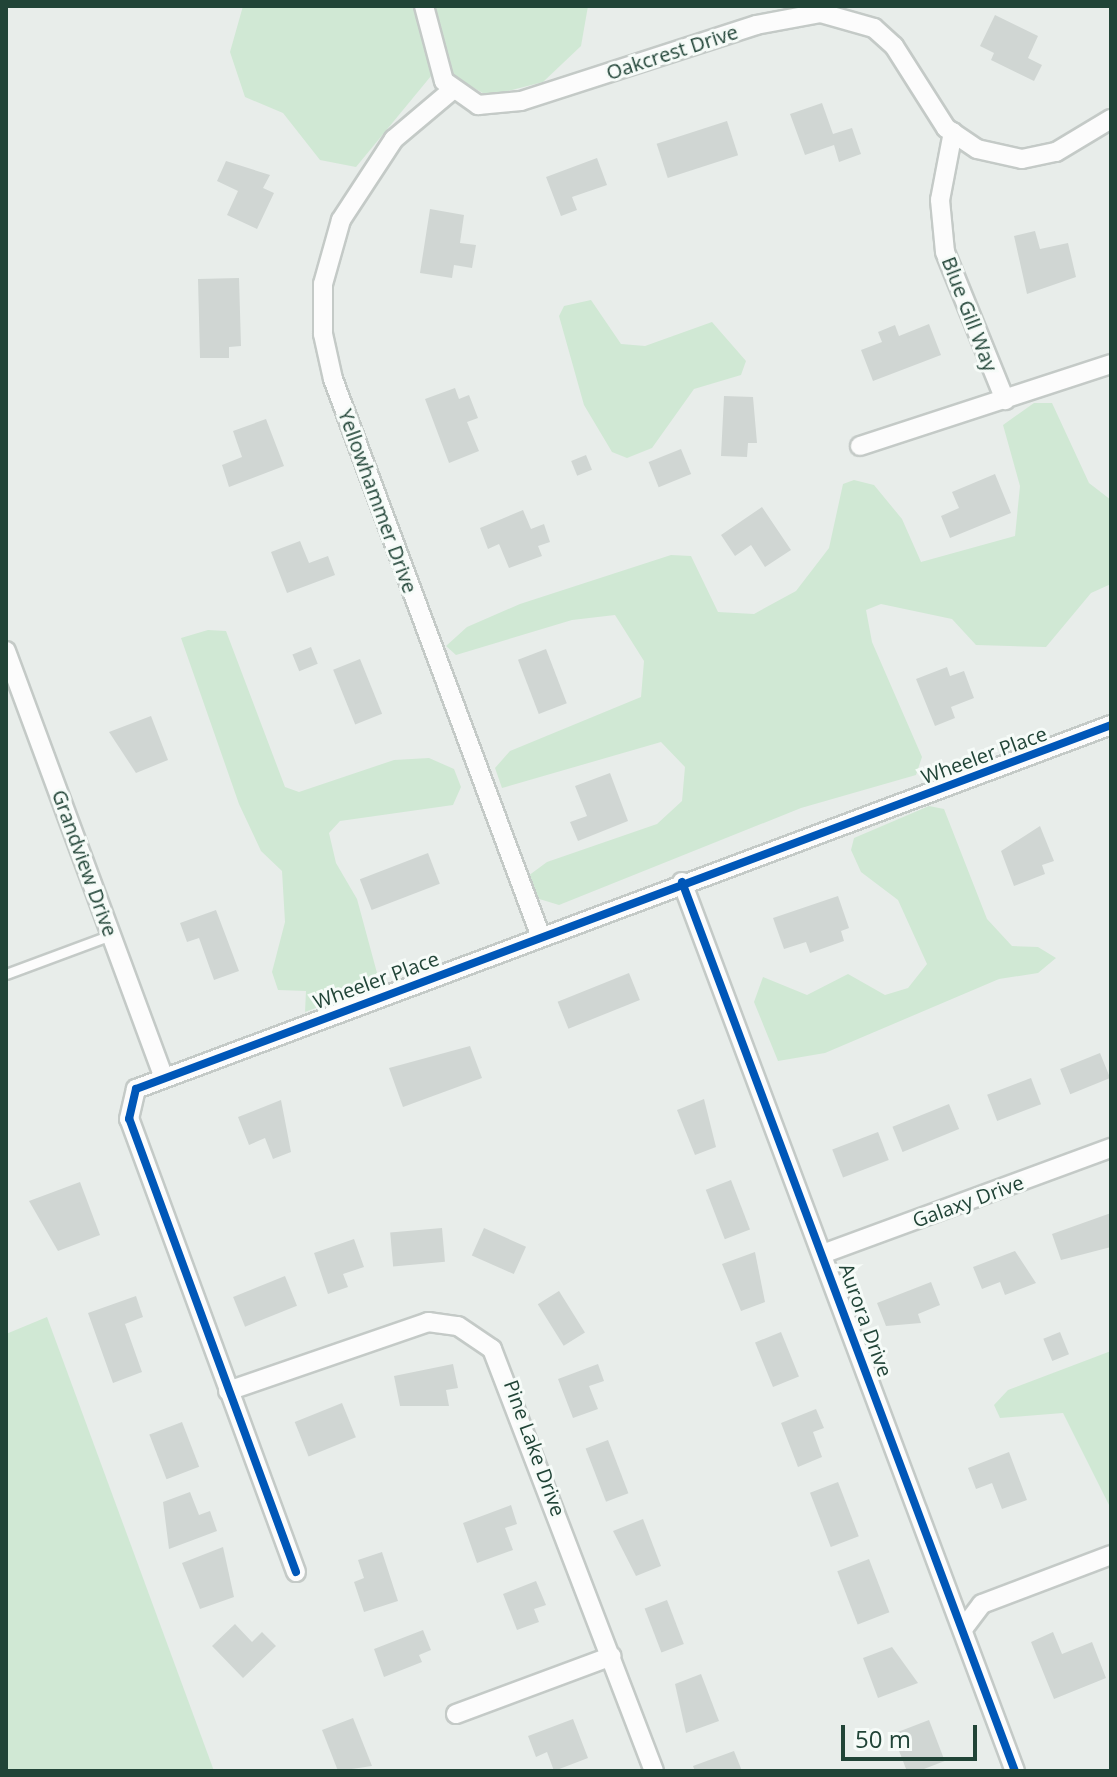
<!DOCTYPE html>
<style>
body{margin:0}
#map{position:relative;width:1117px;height:1777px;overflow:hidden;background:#e8edea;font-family:"Open Sans",sans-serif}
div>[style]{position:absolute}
.green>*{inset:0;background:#d0e8d4}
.building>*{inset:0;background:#d0d6d3;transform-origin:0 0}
.roads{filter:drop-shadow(2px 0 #c4cac7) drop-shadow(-2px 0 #c4cac7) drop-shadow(0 2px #c4cac7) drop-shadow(0 -2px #c4cac7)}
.service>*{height:9px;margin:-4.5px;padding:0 4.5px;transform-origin:4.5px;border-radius:4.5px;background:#fcfcfc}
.minor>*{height:18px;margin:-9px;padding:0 9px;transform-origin:9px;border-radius:9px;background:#fcfcfc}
.cycleway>*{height:8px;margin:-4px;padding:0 4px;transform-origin:4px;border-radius:4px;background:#0057b8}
span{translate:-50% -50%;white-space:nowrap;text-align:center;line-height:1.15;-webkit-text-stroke:6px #f6fbf8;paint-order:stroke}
.street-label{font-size:20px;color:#214437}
.frame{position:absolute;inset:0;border:8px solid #214437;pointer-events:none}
.scale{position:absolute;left:841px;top:1725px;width:136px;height:36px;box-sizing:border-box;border:4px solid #214437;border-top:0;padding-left:10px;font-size:24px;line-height:28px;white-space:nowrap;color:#214437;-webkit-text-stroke:6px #f6fbf8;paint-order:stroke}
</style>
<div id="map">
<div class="green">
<i style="clip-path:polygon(243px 6px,415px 6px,431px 76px,356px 167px,320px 160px,283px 113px,245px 97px,230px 52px)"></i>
<i style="clip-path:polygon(434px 6px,588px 6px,581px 46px,543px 82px,488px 96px,451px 75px)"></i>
<i style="clip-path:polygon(591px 300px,621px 344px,645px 346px,712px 322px,746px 361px,741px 375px,694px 389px,652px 448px,627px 458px,612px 452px,584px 405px,559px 316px,564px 306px)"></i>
<i style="clip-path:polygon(1034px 403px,1052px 403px,1089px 483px,1111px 500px,1111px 584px,1091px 593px,1046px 647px,976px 645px,952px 619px,881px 604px,866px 610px,872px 642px,922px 757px,916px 775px,801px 808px,559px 905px,536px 898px,528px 876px,547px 862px,657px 824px,682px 801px,685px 767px,661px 742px,502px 788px,495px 768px,510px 751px,641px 697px,644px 661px,615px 615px,572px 620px,456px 655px,446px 646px,467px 627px,520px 604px,671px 555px,691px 556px,718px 612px,754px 614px,796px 591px,829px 548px,843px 484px,854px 480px,874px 485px,902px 519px,921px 562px,1015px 536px,1020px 486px,1003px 425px)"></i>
<i style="clip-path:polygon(208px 630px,226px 631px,285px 787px,299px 792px,394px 760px,429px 758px,454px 769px,461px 787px,453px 805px,340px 821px,329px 833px,336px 863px,357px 899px,380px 984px,305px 1012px,306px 991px,278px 990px,272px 972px,285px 922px,282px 871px,261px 851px,239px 804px,181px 638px)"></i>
<i style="clip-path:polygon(929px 806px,944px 809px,987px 919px,1012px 946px,1038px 947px,1056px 958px,1038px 973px,999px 979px,825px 1053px,778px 1061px,754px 1002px,763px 977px,807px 995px,848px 974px,885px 995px,908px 988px,927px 964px,898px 900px,861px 872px,851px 850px,854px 838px)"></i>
<i style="clip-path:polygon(47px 1317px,214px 1771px,6px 1771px,6px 1334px)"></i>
<i style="clip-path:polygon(1111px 1351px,1111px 1509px,1063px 1413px,1000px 1418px,994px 1405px,1008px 1390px)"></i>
</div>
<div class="building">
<i style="clip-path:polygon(995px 15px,1038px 36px,1028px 58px,1042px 65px,1034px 81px,991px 60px,994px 53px,980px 46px)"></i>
<i style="clip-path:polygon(822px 103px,833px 134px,852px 128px,861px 154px,839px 162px,834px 145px,805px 155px,790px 114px)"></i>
<i style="left:727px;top:121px;width:36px;height:74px;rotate:72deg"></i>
<i style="clip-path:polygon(597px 158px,607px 185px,572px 197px,577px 210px,561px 216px,546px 177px)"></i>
<i style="clip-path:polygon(226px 161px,270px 175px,263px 188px,274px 193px,257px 229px,227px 215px,238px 191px,217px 181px)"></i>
<i style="clip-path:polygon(430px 209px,464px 215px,460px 243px,476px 245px,472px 268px,454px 265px,452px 278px,420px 273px)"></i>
<i style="clip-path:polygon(1035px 231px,1040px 249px,1068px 243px,1076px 277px,1027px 294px,1014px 236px)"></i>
<i style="clip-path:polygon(239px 278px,241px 346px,229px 347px,229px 358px,200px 358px,198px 279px)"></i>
<i style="clip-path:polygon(929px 324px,941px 355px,873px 381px,861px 350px,882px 342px,878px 332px,895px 325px,899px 336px)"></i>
<i style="clip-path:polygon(455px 388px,459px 399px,469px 395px,478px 418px,467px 422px,479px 451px,449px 463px,425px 399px)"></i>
<i style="clip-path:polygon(724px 396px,753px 397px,757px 443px,748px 443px,747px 457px,721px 456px)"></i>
<i style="clip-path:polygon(266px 419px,284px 466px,229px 487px,222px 465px,242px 457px,233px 431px)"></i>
<i style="left:681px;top:449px;width:27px;height:35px;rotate:68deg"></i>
<i style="left:586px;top:455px;width:16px;height:16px;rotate:68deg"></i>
<i style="clip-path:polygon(995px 474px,1011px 513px,950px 538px,941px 516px,959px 508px,952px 492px)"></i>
<i style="clip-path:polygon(762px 507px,791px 550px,765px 567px,751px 545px,735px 556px,721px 535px)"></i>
<i style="clip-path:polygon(523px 510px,531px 529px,544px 524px,550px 542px,538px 546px,542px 556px,509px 568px,499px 544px,488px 549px,480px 528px)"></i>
<i style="clip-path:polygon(300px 541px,309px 563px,328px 556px,335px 575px,287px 593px,271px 552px)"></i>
<i style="left:311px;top:647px;width:18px;height:20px;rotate:68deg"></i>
<i style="left:546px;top:649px;width:58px;height:30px;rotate:69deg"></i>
<i style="left:360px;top:659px;width:59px;height:29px;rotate:68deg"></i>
<i style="clip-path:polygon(947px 667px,950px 676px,964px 671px,974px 698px,951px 707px,955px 718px,935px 726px,916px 679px)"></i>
<i style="clip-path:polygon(151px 716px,168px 760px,136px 773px,109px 732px)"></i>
<i style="clip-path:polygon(610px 773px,628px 821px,578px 841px,570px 822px,587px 816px,575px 786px)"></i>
<i style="clip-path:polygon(1040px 826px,1054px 861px,1042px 865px,1045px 874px,1014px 886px,1001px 851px)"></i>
<i style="left:428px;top:853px;width:33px;height:73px;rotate:69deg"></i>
<i style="clip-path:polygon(838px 896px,849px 928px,841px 931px,844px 941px,810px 953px,806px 942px,784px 949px,773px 918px)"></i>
<i style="clip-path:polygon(216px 910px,239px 971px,214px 980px,199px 938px,187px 942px,180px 923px)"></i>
<i style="left:629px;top:973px;width:29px;height:77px;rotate:68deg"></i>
<i style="clip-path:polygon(470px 1046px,482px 1078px,403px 1107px,389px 1068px)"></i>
<i style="left:1100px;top:1053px;width:27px;height:43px;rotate:68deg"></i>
<i style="left:1031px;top:1078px;width:28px;height:47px;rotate:69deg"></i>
<i style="clip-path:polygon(704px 1099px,716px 1147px,695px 1155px,677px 1110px)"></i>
<i style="clip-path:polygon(281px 1100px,291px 1152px,273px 1159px,265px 1138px,249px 1145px,238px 1117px)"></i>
<i style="left:949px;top:1104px;width:27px;height:61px;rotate:68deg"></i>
<i style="left:878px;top:1132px;width:30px;height:49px;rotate:69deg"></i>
<i style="left:731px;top:1180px;width:53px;height:27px;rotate:69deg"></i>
<i style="clip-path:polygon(80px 1182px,100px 1235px,58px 1251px,29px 1201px)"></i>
<i style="clip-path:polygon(1111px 1213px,1111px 1247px,1061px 1260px,1052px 1234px)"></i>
<i style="left:442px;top:1228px;width:34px;height:52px;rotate:85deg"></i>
<i style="left:484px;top:1228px;width:46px;height:30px;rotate:24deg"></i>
<i style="clip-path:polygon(354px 1239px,364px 1267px,343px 1274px,348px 1287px,328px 1294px,314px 1253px)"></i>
<i style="clip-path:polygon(1015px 1251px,1036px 1283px,1005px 1295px,1000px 1282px,982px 1289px,973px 1267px)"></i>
<i style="clip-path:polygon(755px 1252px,765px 1302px,741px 1311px,722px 1264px)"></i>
<i style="left:285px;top:1276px;width:32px;height:56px;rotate:68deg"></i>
<i style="clip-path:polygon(931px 1282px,940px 1305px,918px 1314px,921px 1323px,886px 1326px,877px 1303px)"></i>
<i style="left:559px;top:1291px;width:49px;height:25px;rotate:58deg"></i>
<i style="clip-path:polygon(136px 1296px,143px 1317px,125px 1324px,142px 1372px,113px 1383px,88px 1313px)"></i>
<i style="left:781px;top:1332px;width:48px;height:28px;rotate:68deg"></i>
<i style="left:1060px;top:1332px;width:24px;height:18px;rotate:68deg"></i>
<i style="clip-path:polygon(453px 1364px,458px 1388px,446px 1390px,449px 1406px,400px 1406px,394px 1376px)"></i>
<i style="clip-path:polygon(598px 1364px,604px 1381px,589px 1386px,598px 1409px,573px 1418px,558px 1379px)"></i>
<i style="left:342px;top:1403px;width:37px;height:51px;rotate:68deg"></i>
<i style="clip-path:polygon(816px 1409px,824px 1428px,813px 1432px,822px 1457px,798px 1467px,781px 1423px)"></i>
<i style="left:182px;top:1422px;width:48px;height:35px;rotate:69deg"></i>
<i style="left:608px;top:1440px;width:57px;height:24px;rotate:69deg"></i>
<i style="clip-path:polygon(1009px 1452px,1027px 1500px,1002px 1509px,992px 1483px,976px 1489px,968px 1468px)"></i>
<i style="left:838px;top:1482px;width:58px;height:30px;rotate:69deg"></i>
<i style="clip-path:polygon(190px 1492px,199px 1515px,210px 1511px,217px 1531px,169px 1549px,163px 1502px)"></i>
<i style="clip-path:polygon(511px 1505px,517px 1524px,505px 1528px,513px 1550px,477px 1563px,463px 1523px)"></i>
<i style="clip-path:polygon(643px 1519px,661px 1566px,636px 1576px,613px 1531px)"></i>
<i style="clip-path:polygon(223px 1547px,234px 1597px,200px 1609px,182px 1563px)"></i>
<i style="clip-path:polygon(382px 1552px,398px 1601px,364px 1612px,354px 1582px,364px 1578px,358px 1560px)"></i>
<i style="left:869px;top:1559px;width:57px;height:34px;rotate:69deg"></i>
<i style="clip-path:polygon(536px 1581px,546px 1605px,534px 1609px,539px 1622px,517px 1630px,503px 1594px)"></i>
<i style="left:667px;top:1600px;width:47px;height:24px;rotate:69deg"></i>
<i style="clip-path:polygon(235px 1624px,252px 1642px,262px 1632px,276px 1646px,243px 1678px,212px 1646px)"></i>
<i style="clip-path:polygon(423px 1630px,431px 1650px,419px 1655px,422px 1662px,384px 1677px,374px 1649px)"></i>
<i style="clip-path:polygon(1053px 1632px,1062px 1654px,1092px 1642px,1106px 1678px,1054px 1699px,1031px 1642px)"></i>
<i style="clip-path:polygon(892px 1647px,918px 1683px,878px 1698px,863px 1658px)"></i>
<i style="clip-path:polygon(701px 1674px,719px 1721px,686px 1733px,675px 1684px)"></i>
<i style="clip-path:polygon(353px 1718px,372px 1766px,338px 1771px,322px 1730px)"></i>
<i style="clip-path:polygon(573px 1719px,588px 1758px,554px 1771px,547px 1752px,536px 1757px,528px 1736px)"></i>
<i style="left:929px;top:1720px;width:44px;height:39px;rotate:69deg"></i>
<i style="clip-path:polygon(734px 1751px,742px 1771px,695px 1771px,693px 1766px)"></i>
</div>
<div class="roads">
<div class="service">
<i style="left:6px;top:974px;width:112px;rotate:-20.4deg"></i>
</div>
<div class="minor">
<i style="left:424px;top:6px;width:78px;rotate:75.1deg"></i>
<i style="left:444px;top:81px;width:42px;rotate:35.2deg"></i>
<i style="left:478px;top:105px;width:43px;rotate:-5.3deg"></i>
<i style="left:521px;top:101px;width:247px;rotate:-17.9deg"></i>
<i style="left:756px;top:25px;width:66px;rotate:-10.5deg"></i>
<i style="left:821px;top:13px;width:55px;rotate:15.8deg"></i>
<i style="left:874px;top:28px;width:27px;rotate:42deg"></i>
<i style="left:894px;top:46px;width:97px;rotate:57.6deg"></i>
<i style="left:946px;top:128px;width:37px;rotate:34deg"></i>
<i style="left:977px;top:149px;width:46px;rotate:12.5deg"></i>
<i style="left:1022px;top:159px;width:35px;rotate:-12deg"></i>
<i style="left:1056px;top:152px;width:64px;rotate:-31deg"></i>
<i style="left:451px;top:91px;width:75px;rotate:139.9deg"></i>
<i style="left:394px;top:139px;width:97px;rotate:123.2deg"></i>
<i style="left:341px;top:220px;width:66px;rotate:105.7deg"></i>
<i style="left:323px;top:284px;width:50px;rotate:90deg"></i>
<i style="left:323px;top:334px;width:46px;rotate:77.5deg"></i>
<i style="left:333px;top:379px;width:596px;rotate:69.56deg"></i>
<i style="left:953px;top:132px;width:69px;rotate:100.8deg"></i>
<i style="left:940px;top:200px;width:52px;rotate:84.5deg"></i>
<i style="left:945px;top:252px;width:160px;rotate:67.9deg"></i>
<i style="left:860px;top:446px;width:264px;rotate:-18.1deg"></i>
<i style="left:6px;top:651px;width:452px;rotate:69.7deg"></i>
<i style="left:682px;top:882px;width:949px;rotate:69.47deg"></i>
<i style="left:825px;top:1253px;width:305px;rotate:-20.2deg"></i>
<i style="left:228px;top:1391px;width:212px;rotate:-19deg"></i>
<i style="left:428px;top:1322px;width:30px;rotate:8deg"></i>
<i style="left:458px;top:1326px;width:41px;rotate:34.1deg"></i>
<i style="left:492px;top:1349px;width:452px;rotate:69deg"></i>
<i style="left:296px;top:1572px;width:483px;rotate:-110.2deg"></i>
<i style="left:129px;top:1119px;width:31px;rotate:-77deg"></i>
<i style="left:136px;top:1089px;width:1041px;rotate:-20.47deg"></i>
<i style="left:963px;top:1629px;width:31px;rotate:-53deg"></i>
<i style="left:982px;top:1604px;width:138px;rotate:-20.8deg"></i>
<i style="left:456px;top:1714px;width:166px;rotate:-20.4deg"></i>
</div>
</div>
<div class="cycleway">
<i style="left:682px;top:882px;width:949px;rotate:69.47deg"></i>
<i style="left:296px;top:1572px;width:483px;rotate:-110.2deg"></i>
<i style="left:129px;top:1119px;width:31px;rotate:-77deg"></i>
<i style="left:136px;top:1089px;width:1041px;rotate:-20.47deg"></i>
</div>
<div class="street-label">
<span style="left:672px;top:52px;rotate:-18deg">Oakcrest Drive</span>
<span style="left:970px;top:314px;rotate:69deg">Blue Gill Way</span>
<span style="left:378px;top:501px;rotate:70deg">Yellowhammer Drive</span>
<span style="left:984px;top:755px;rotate:-20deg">Wheeler Place</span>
<span style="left:85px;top:863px;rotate:70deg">Grandview Drive</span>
<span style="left:376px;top:980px;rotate:-20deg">Wheeler Place</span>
<span style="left:968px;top:1201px;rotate:-20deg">Galaxy Drive</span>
<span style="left:866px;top:1320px;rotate:70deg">Aurora Drive</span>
<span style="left:535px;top:1448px;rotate:70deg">Pine Lake Drive</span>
</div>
<div class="frame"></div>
<div class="scale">50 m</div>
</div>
